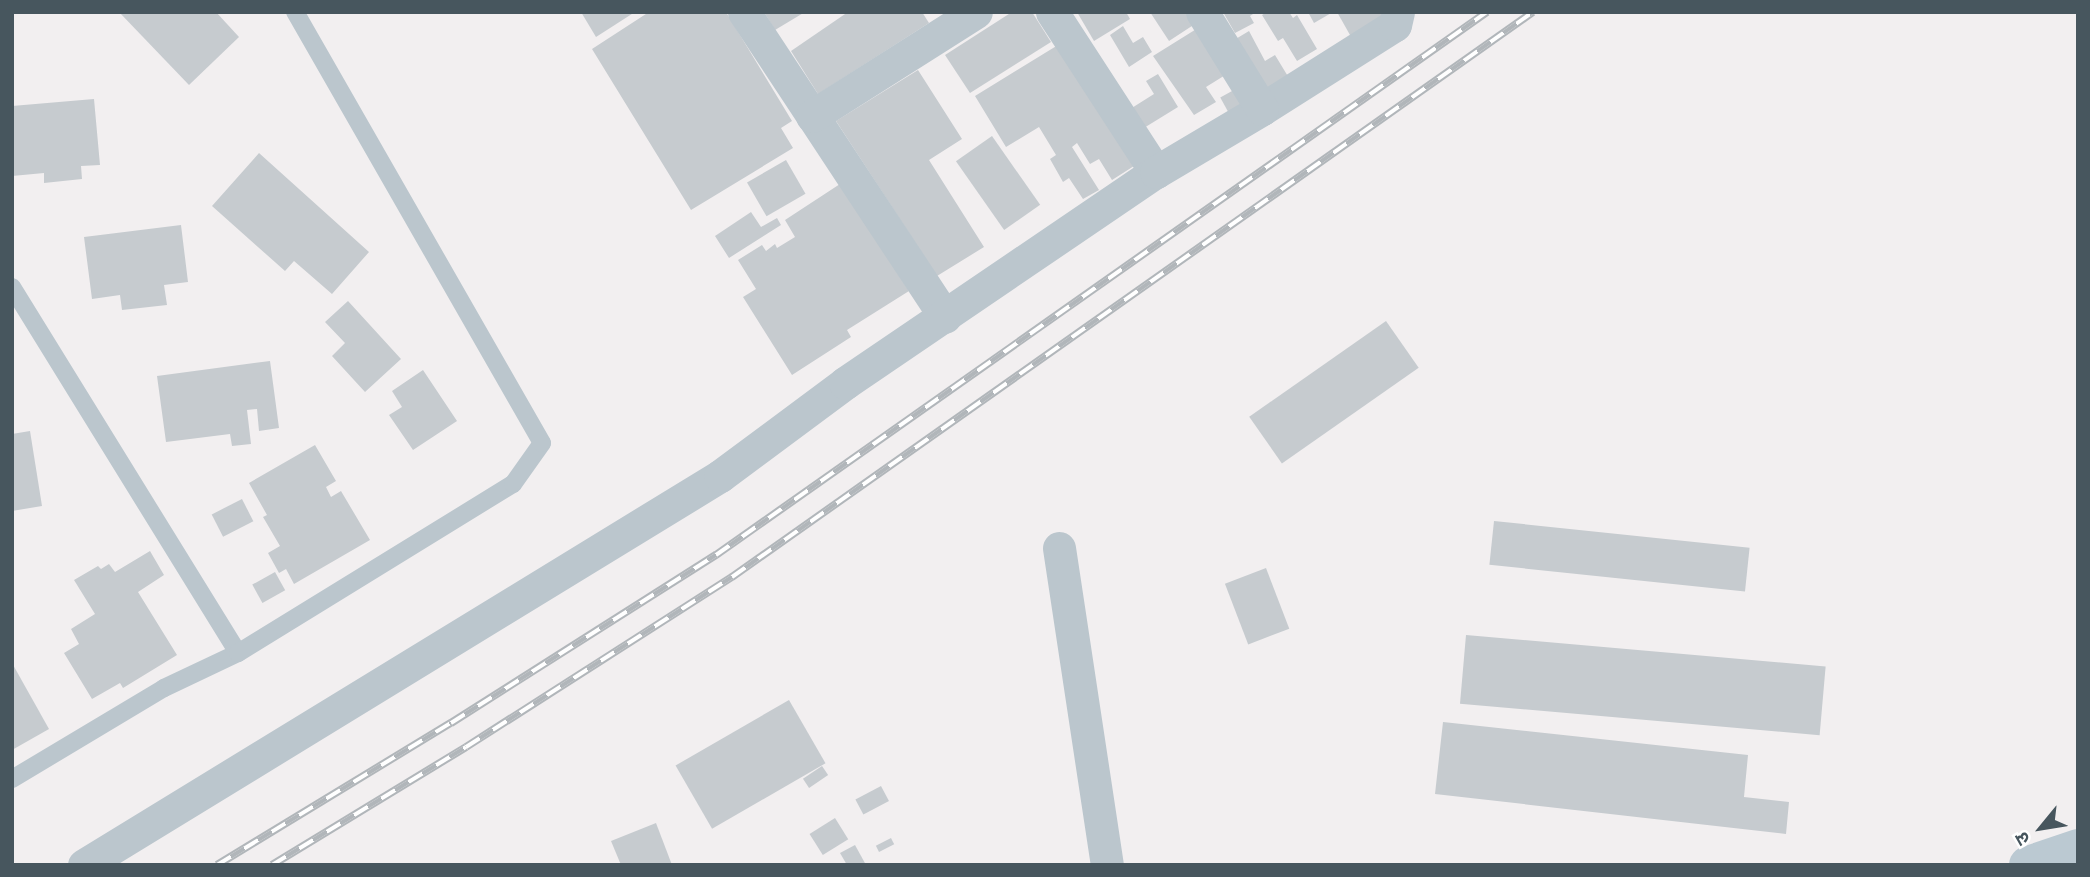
<!DOCTYPE html>
<meta charset="utf-8">
<style>
body{margin:0}
#map{position:relative;width:2090px;height:877px;overflow:hidden;background:#f2eff0;font-family:Karla,"Noto Sans Devanagari",sans-serif}
div>[style]{position:absolute}
.building>*{inset:0;background:#c6cbcf;transform-origin:0 0}
.lane>*{height:18px;margin:-9px;padding:0 9px;transform-origin:9px;border-radius:9px;background:#bbc6cd}
.street>*{height:33px;margin:-16.5px;padding:0 16.5px;transform-origin:16.5px;border-radius:16.5px;background:#bbc6cd}
.secondary>*{height:38px;margin:-19px;padding:0 19px;transform-origin:19px;border-radius:19px;background:#bbc9d2}
.rail>*{height:8px;margin-top:-4px;transform-origin:0;background:repeating-linear-gradient(90deg,#fff 0 16px,#b1b6ba 0 32px);box-sizing:border-box;border-block:2px solid #b1b6ba}
span{translate:-50% -50%;white-space:nowrap;text-align:center;line-height:1.15;-webkit-text-stroke:5px #fff;paint-order:stroke}
.frame{position:absolute;inset:0;border:14px solid #47565e;pointer-events:none}
.north{position:absolute;left:2006px;top:793px;width:70px;height:70px;-webkit-text-stroke:5px #fff;paint-order:stroke;rotate:240deg;font-size:19px;font-weight:700;line-height:28px;text-align:center;color:#47565e}
.north::after{content:'';display:block;margin:auto;width:24px;height:32px;background:#47565e;clip-path:polygon(50% 0,100% 100%,50% 72%,0 100%)}
</style>
<div id="map">
<div class="building">
<i style="clip-path:polygon(119px 12px,216px 12px,239px 37px,189px 85px)"></i>
<i style="clip-path:polygon(581px 12px,635px 12px,596px 37px)"></i>
<i style="clip-path:polygon(649px 12px,726px 12px,792px 121px,781px 128px,793px 148px,691px 210px,592px 49px)"></i>
<i style="clip-path:polygon(764px 12px,805px 12px,775px 30px)"></i>
<i style="clip-path:polygon(848px 12px,922px 12px,929px 23px,818px 94px,791px 51px)"></i>
<i style="clip-path:polygon(1012px 12px,1032px 12px,1051px 42px,970px 93px,945px 55px)"></i>
<i style="clip-path:polygon(1077px 12px,1126px 12px,1130px 19px,1094px 41px)"></i>
<i style="clip-path:polygon(1150px 12px,1188px 12px,1195px 24px,1169px 41px)"></i>
<i style="clip-path:polygon(1223px 12px,1256px 12px,1250px 16px,1254px 23px,1235px 33px)"></i>
<i style="clip-path:polygon(1267px 12px,1289px 12px,1293px 18px,1297px 15px,1317px 49px,1297px 61px,1283px 38px,1278px 41px,1262px 15px)"></i>
<i style="clip-path:polygon(1308px 12px,1333px 12px,1314px 23px)"></i>
<i style="clip-path:polygon(1337px 12px,1387px 12px,1354px 42px)"></i>
<i style="clip-path:polygon(1206px 23px,1235px 69px,1206px 87px,1216px 102px,1194px 115px,1153px 56px)"></i>
<i style="clip-path:polygon(1123px 26px,1133px 43px,1143px 37px,1152px 52px,1129px 67px,1110px 35px)"></i>
<i style="clip-path:polygon(1249px 31px,1265px 61px,1275px 55px,1292px 83px,1265px 99px,1234px 40px)"></i>
<i style="clip-path:polygon(1058px 45px,1134px 166px,1112px 180px,1099px 159px,1090px 164px,1077px 143px,1072px 147px,1099px 190px,1083px 199px,1069px 178px,1063px 182px,1050px 159px,1056px 155px,1039px 127px,1006px 147px,975px 96px)"></i>
<i style="clip-path:polygon(918px 70px,962px 139px,929px 160px,984px 247px,937px 276px,836px 121px)"></i>
<i style="clip-path:polygon(1158px 74px,1178px 107px,1139px 131px,1127px 111px,1154px 94px,1146px 81px)"></i>
<i style="left:1243px;top:85px;width:25px;height:26px;rotate:61deg"></i>
<i style="clip-path:polygon(94px 99px,100px 165px,81px 166px,82px 179px,44px 183px,44px 173px,12px 176px,12px 106px)"></i>
<i style="left:992px;top:136px;width:84px;height:44px;rotate:55deg"></i>
<i style="clip-path:polygon(259px 153px,369px 252px,332px 294px,294px 261px,285px 271px,212px 206px)"></i>
<i style="left:786px;top:160px;width:39px;height:45px;rotate:60deg"></i>
<i style="clip-path:polygon(840px 184px,909px 291px,847px 330px,851px 337px,792px 375px,743px 297px,756px 289px,738px 260px,762px 245px,766px 251px,775px 244px,777px 248px,795px 237px,785px 220px)"></i>
<i style="clip-path:polygon(751px 212px,761px 227px,777px 218px,781px 225px,729px 258px,715px 236px)"></i>
<i style="clip-path:polygon(181px 225px,188px 282px,164px 285px,167px 305px,122px 310px,120px 295px,92px 299px,84px 237px)"></i>
<i style="clip-path:polygon(348px 301px,401px 359px,365px 392px,332px 356px,345px 343px,325px 322px)"></i>
<i style="left:1386px;top:321px;width:57px;height:167px;rotate:55deg"></i>
<i style="clip-path:polygon(270px 361px,279px 428px,259px 431px,257px 409px,247px 410px,251px 444px,232px 446px,230px 434px,166px 442px,157px 376px)"></i>
<i style="clip-path:polygon(423px 370px,457px 421px,413px 450px,389px 415px,402px 407px,392px 391px)"></i>
<i style="clip-path:polygon(30px 431px,42px 506px,12px 511px,12px 434px)"></i>
<i style="clip-path:polygon(315px 445px,336px 481px,326px 487px,331px 497px,341px 491px,370px 540px,294px 584px,286px 569px,279px 573px,268px 553px,280px 546px,263px 517px,267px 515px,249px 483px)"></i>
<i style="left:242px;top:499px;width:25px;height:34px;rotate:63deg"></i>
<i style="left:1494px;top:521px;width:257px;height:44px;rotate:6deg"></i>
<i style="clip-path:polygon(150px 551px,164px 575px,138px 592px,177px 655px,123px 688px,120px 683px,92px 699px,64px 653px,79px 644px,71px 629px,95px 614px,74px 580px,98px 566px,101px 569px,109px 564px,115px 572px)"></i>
<i style="left:1266px;top:568px;width:65px;height:44px;rotate:69deg"></i>
<i style="left:275px;top:572px;width:21px;height:26px;rotate:61deg"></i>
<i style="left:1466px;top:635px;width:361px;height:69px;rotate:5deg"></i>
<i style="clip-path:polygon(12px 663px,49px 729px,12px 750px)"></i>
<i style="left:789px;top:700px;width:73px;height:131px;rotate:60deg"></i>
<i style="clip-path:polygon(1443px 722px,1748px 755px,1744px 797px,1789px 802px,1786px 834px,1435px 794px)"></i>
<i style="left:822px;top:766px;width:11px;height:23px;rotate:56deg"></i>
<i style="left:881px;top:786px;width:17px;height:29px;rotate:62deg"></i>
<i style="left:835px;top:818px;width:25px;height:30px;rotate:58deg"></i>
<i style="clip-path:polygon(656px 823px,672px 865px,621px 865px,611px 841px)"></i>
<i style="left:891px;top:838px;width:7px;height:17px;rotate:63deg"></i>
<i style="clip-path:polygon(855px 845px,866px 865px,847px 865px,840px 853px)"></i>
</div>
<div class="lane">
<i style="left:12px;top:287px;width:430px;rotate:58.3deg"></i>
<i style="left:12px;top:779px;width:177px;rotate:-30.9deg"></i>
<i style="left:164px;top:688px;width:82px;rotate:-25.3deg"></i>
<i style="left:238px;top:653px;width:323px;rotate:-31.6deg"></i>
<i style="left:513px;top:484px;width:50px;rotate:-54.7deg"></i>
<i style="left:542px;top:443px;width:497px;rotate:-119.8deg"></i>
</div>
<div class="street">
<i style="left:744px;top:12px;width:365px;rotate:56.6deg"></i>
<i style="left:1052px;top:12px;width:191px;rotate:57deg"></i>
<i style="left:1262px;top:109px;width:157px;rotate:-32.3deg"></i>
<i style="left:1395px;top:25px;width:13px;rotate:-77deg"></i>
<i style="left:812px;top:116px;width:194px;rotate:-32.4deg"></i>
<i style="left:1059px;top:548px;width:321px;rotate:81.4deg"></i>
<i style="left:84px;top:865px;width:746px;rotate:-31.45deg"></i>
<i style="left:720px;top:476px;width:156px;rotate:-36.6deg"></i>
<i style="left:845px;top:383px;width:376px;rotate:-34.2deg"></i>
<i style="left:1156px;top:172px;width:123px;rotate:-30.7deg"></i>
<i style="left:1262px;top:109px;width:114px;rotate:-121.7deg"></i>
</div>
<div class="secondary">
<i style="left:2028px;top:865px;width:53px;rotate:-18.8deg"></i>
</div>
<div class="rail">
<i style="left:217px;top:865px;width:274px;rotate:-31.3deg"></i>
<i style="left:451px;top:723px;width:314px;rotate:-32.4deg"></i>
<i style="left:716px;top:555px;width:943px;rotate:-35.16deg"></i>
<i style="left:272px;top:865px;width:227px;rotate:-31.3deg"></i>
<i style="left:466px;top:747px;width:316px;rotate:-32.6deg"></i>
<i style="left:732px;top:577px;width:980px;rotate:-35.2deg"></i>
</div>
<div class="frame"></div>
<div class="north">उ</div>
</div>
